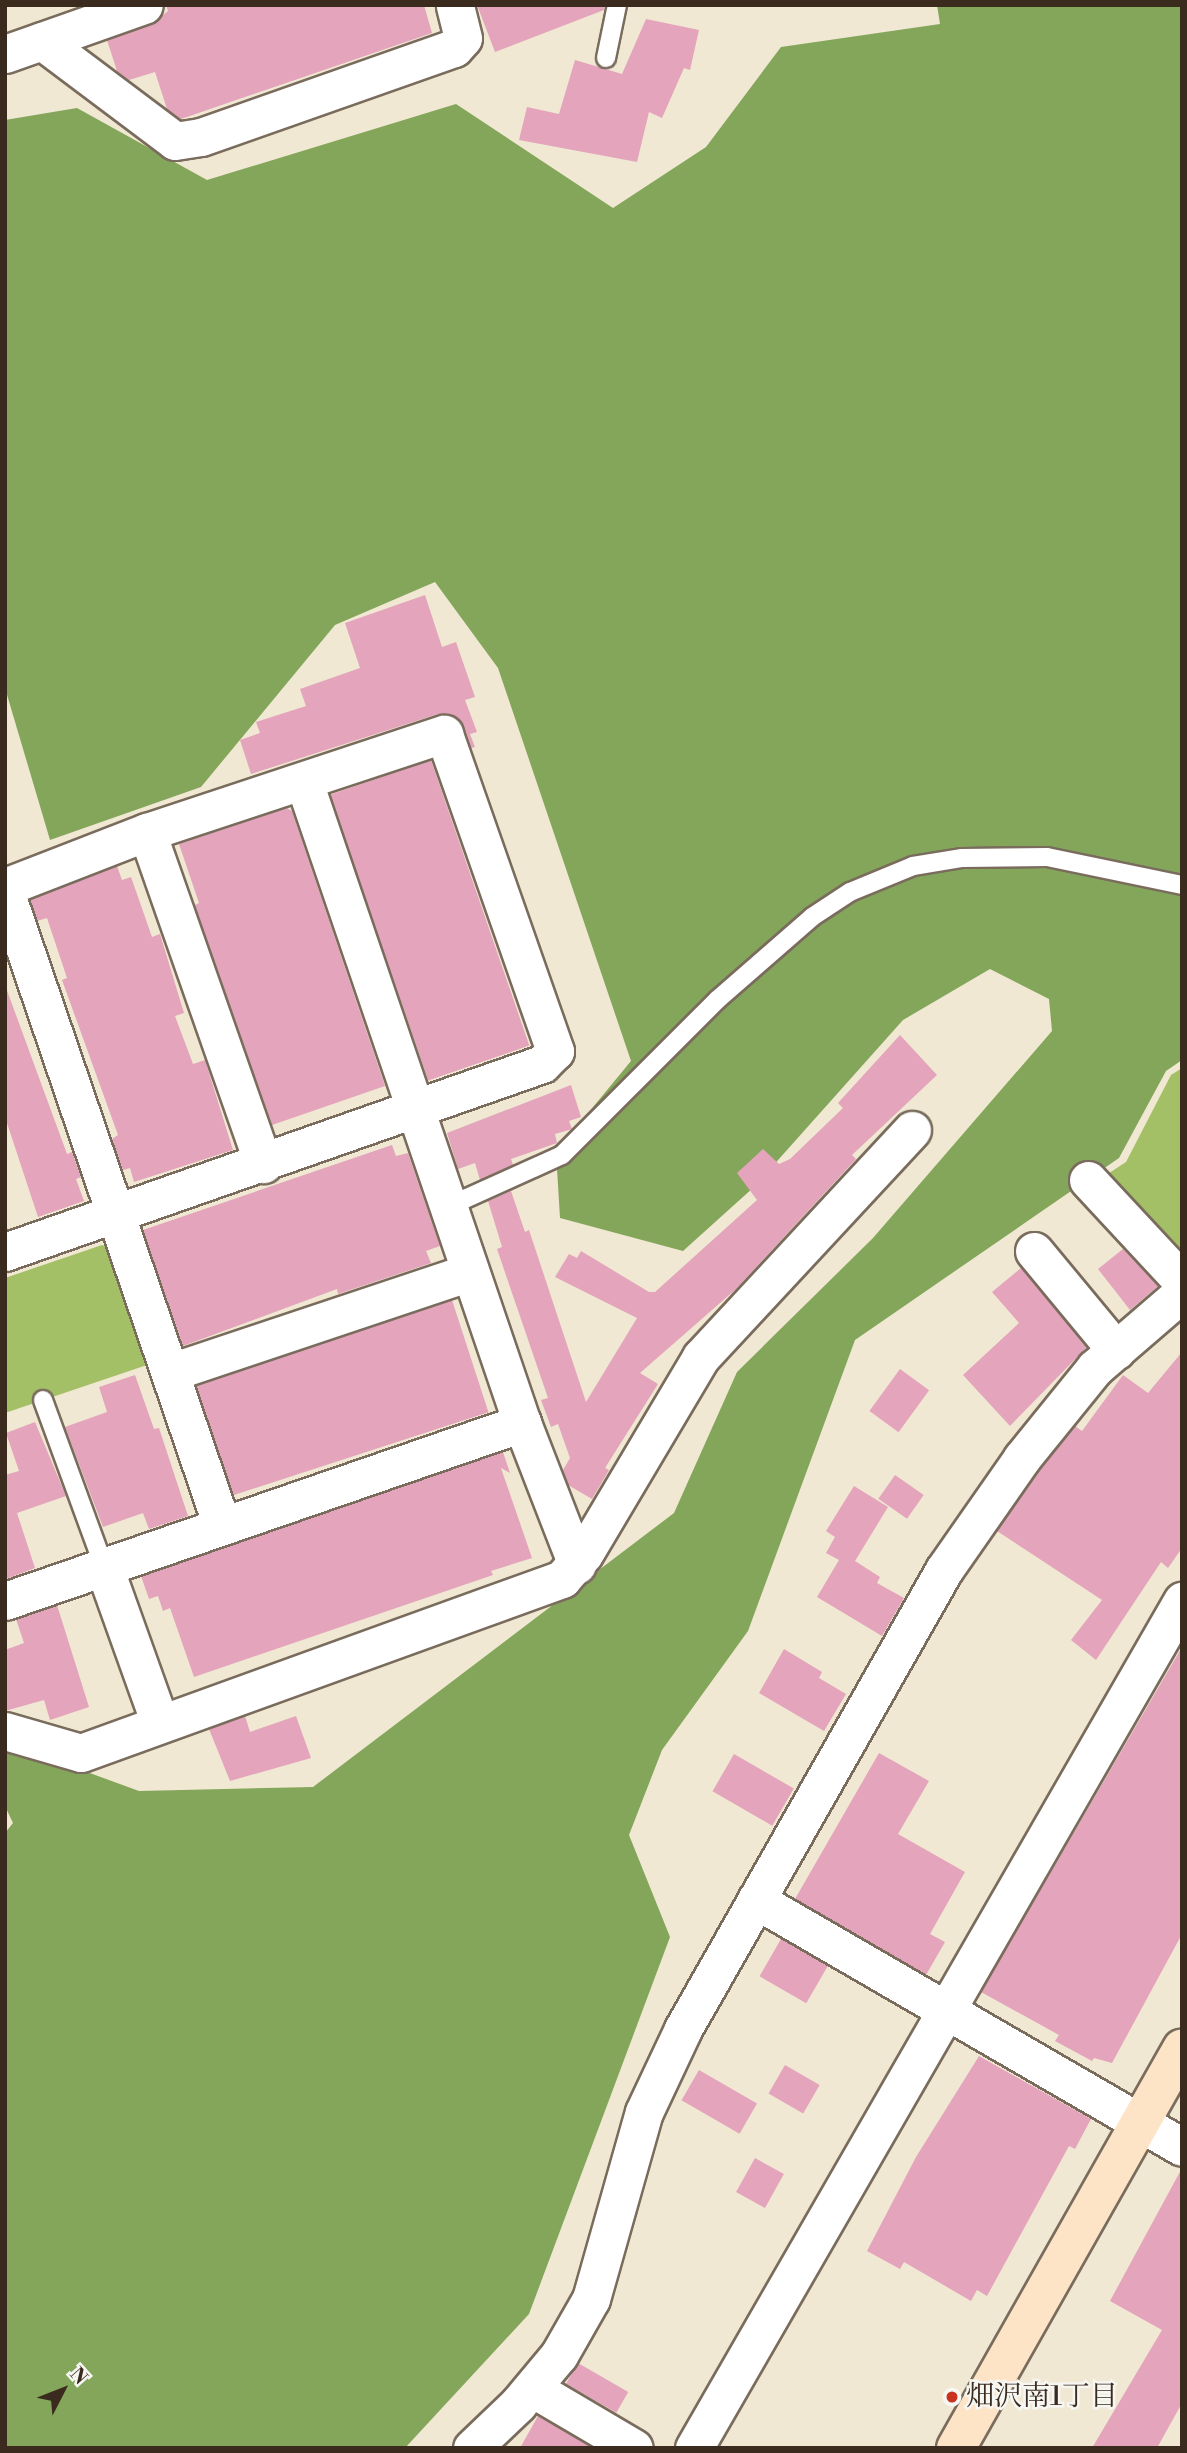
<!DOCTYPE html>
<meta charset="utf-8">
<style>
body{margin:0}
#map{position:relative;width:1187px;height:2453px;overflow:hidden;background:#f0e8d2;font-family:"Libre Bodoni","Noto Serif JP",serif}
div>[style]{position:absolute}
.green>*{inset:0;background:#a4c066}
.forest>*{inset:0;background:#83a65b}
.building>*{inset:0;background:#e3a4bc;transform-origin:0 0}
.roads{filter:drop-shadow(2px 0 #7a6c5d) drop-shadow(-2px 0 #7a6c5d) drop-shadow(0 2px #7a6c5d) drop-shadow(0 -2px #7a6c5d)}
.lane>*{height:18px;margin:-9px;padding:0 9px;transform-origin:9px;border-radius:9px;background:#fff}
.street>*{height:37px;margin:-18.5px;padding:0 18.5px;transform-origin:18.5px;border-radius:18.5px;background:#fff}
.secondary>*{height:38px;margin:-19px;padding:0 19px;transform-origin:19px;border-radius:19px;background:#fee4c6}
.dots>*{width:19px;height:19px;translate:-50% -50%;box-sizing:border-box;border:4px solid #f6f6f2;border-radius:50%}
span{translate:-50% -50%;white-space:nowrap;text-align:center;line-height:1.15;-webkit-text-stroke:5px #f6f6f2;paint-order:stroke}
.poi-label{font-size:28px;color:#3b2a1e}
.left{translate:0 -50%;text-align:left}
.frame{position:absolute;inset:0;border:7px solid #3b2a1e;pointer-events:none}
.north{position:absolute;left:28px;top:2355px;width:70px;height:70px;-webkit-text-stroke:5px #f6f6f2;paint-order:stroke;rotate:48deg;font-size:19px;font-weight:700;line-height:28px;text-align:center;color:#3b2a1e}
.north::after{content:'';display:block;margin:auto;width:24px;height:32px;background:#3b2a1e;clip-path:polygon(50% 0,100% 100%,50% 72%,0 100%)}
</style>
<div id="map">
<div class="green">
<i style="clip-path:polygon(1182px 1068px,1182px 1264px,1103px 1177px,1126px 1162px,1171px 1075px)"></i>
<i style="clip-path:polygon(102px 1245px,110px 1248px,150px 1364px,5px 1413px,5px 1278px)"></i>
</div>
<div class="forest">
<i style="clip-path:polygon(937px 5px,1182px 5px,1182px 1060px,1166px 1071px,1119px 1158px,855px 1340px,748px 1631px,662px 1750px,629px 1835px,670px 1937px,529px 2314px,405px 2448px,5px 2448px,5px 1833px,13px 1823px,5px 1806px,5px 1742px,139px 1791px,313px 1787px,674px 1513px,737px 1372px,873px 1238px,1052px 1031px,1049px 999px,990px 969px,903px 1020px,754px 1187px,683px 1251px,560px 1218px,556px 1152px,631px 1061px,498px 668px,435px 582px,335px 625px,201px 787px,50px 840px,5px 688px,5px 120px,77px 108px,207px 180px,456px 104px,613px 208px,706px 147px,781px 47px,940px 24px)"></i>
</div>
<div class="building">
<i style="clip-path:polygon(166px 5px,424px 5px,432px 33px,181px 119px,167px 109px,155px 72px,129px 80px,117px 71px,107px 40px,152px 24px,168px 11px)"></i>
<i style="clip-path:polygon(477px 5px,605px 5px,604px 10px,495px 52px)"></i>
<i style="clip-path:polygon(646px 19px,699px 30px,690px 70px,684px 68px,662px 118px,649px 112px,637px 162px,519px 140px,527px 107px,559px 114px,575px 60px,622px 74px)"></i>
<i style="clip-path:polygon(425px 595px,442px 647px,456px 642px,475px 697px,465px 700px,477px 732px,470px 734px,475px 747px,471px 748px,458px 719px,438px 714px,251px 774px,240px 740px,260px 733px,256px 722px,306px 706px,300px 689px,360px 668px,345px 623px)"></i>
<i style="left:431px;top:760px;width:302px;height:107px;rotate:71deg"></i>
<i style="clip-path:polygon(287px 808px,292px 811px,385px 1086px,272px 1125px,200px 921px,195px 905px,199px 903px,179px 844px)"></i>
<i style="clip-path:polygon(117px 866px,122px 880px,131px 877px,152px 937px,160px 934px,184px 1013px,175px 1016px,193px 1064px,205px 1060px,233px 1150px,134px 1182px,130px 1168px,123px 1170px,112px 1139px,118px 1135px,62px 980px,67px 978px,47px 918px,37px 921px,30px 900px)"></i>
<i style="clip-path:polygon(5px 985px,67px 1154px,72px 1152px,81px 1177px,76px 1179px,84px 1201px,38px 1217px,5px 1117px)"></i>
<i style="clip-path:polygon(900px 1035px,937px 1075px,852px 1155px,856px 1159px,736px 1289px,640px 1373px,658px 1384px,605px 1468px,609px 1470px,592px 1499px,568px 1485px,563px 1470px,570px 1458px,558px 1424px,551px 1427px,541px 1400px,548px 1398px,497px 1249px,502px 1247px,488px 1201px,511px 1191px,525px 1232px,529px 1230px,586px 1402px,637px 1318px,555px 1277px,569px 1254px,577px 1258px,581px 1251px,649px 1292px,655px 1292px,757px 1200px,737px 1173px,763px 1149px,779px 1164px,790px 1159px,843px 1108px,838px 1103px)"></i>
<i style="clip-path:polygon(571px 1085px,581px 1117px,569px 1121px,572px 1129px,555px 1134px,557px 1143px,511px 1159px,513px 1165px,480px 1180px,475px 1163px,458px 1169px,447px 1133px)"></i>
<i style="clip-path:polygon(392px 1145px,396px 1156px,408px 1153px,440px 1246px,426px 1251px,431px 1263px,338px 1294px,337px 1289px,183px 1346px,143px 1230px)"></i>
<i style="clip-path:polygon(1123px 1249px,1158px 1286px,1130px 1310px,1098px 1269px)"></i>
<i style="clip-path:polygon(1021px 1268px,1087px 1347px,1010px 1426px,963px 1375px,1019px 1323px,992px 1292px)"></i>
<i style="left:452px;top:1300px;width:118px;height:270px;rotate:72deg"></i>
<i style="clip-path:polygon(1182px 1352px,1182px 1548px,1168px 1568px,1161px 1562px,1096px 1660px,1071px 1640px,1102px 1600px,997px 1531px,1039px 1471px,1075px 1426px,1082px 1431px,1123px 1375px,1148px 1393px)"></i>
<i style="left:900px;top:1369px;width:36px;height:52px;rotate:36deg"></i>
<i style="clip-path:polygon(135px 1375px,154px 1429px,159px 1428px,188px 1516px,149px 1529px,143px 1513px,103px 1527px,65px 1427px,107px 1412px,99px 1387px)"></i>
<i style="clip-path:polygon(35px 1422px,66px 1496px,17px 1513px,35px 1568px,6px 1579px,5px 1475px,19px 1471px,6px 1433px)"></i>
<i style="clip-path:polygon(503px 1452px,510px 1473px,501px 1468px,532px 1558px,491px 1571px,493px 1575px,194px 1677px,170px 1608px,163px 1611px,158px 1596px,149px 1599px,141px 1576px)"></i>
<i style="left:895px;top:1475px;width:35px;height:29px;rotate:35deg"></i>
<i style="clip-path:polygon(854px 1486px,888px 1507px,855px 1561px,880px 1577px,877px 1583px,904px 1598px,882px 1636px,817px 1597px,839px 1560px,826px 1553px,835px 1537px,826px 1531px)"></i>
<i style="clip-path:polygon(57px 1605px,89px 1707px,50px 1720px,44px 1700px,5px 1711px,5px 1650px,24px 1643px,16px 1619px)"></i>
<i style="clip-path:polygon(1182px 1647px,1182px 1934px,1112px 2063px,1094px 2058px,1092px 2061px,1055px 2041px,1059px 2035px,981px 1992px)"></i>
<i style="clip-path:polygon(784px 1649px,822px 1672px,819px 1678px,846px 1694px,824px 1731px,759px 1693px)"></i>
<i style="clip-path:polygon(245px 1716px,250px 1732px,296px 1716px,311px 1758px,230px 1781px,209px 1729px)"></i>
<i style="clip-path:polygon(879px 1753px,929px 1781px,898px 1834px,965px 1872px,930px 1934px,945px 1942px,926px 1975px,795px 1899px)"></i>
<i style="left:734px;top:1754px;width:69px;height:43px;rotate:30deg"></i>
<i style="left:781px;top:1939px;width:54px;height:43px;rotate:30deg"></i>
<i style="clip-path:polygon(979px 2056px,1091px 2119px,1075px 2149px,1069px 2146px,987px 2296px,977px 2290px,971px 2301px,904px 2262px,900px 2269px,867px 2251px,916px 2157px)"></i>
<i style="left:785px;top:2065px;width:40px;height:33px;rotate:30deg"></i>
<i style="left:699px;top:2070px;width:67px;height:35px;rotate:30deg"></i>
<i style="left:755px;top:2158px;width:33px;height:39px;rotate:29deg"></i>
<i style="clip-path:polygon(1182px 2168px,1182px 2403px,1157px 2448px,1092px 2448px,1162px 2330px,1110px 2301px)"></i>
<i style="left:578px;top:2363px;width:58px;height:24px;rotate:30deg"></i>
<i style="clip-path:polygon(538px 2416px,592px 2448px,520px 2448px)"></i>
</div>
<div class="roads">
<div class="lane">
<i style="left:606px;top:58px;width:54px;rotate:-78.3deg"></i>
<i style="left:447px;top:1207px;width:126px;rotate:-24.3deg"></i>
<i style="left:562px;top:1155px;width:219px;rotate:-45deg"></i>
<i style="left:717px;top:1000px;width:126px;rotate:-41.1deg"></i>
<i style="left:812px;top:917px;width:45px;rotate:-33.3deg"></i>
<i style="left:850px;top:892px;width:68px;rotate:-22.4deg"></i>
<i style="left:913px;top:866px;width:50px;rotate:-9.3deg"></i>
<i style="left:962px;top:858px;width:85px;rotate:-0.7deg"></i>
<i style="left:1047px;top:857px;width:138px;rotate:11.7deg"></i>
<i style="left:43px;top:1400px;width:178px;rotate:69.9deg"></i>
</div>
<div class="street">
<i style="left:42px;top:41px;width:166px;rotate:36.9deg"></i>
<i style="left:175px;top:141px;width:26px;rotate:-9deg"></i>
<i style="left:201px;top:137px;width:268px;rotate:-19.4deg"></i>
<i style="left:454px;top:48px;width:13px;rotate:-48deg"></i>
<i style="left:463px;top:38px;width:34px;rotate:-104deg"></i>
<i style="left:5px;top:54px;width:147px;rotate:-19.4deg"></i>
<i style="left:304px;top:782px;width:677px;rotate:71.22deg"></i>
<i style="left:522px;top:1423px;width:152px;rotate:68.8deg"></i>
<i style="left:147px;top:832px;width:352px;rotate:70.7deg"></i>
<i style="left:5px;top:887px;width:152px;rotate:-21.2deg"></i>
<i style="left:147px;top:832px;width:313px;rotate:-18.3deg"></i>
<i style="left:444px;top:734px;width:336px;rotate:70.7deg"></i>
<i style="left:555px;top:1051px;width:18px;rotate:135deg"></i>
<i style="left:542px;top:1064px;width:569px;rotate:160.71deg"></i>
<i style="left:5px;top:891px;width:671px;rotate:71.13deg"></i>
<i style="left:1088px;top:1180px;width:138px;rotate:47.1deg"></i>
<i style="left:1034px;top:1251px;width:129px;rotate:50.4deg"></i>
<i style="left:171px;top:1372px;width:315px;rotate:-18.5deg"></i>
<i style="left:104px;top:1567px;width:166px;rotate:70.3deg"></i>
<i style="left:5px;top:1601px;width:547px;rotate:-19deg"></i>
<i style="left:5px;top:1731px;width:79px;rotate:16.1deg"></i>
<i style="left:81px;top:1753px;width:512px;rotate:-19.89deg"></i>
<i style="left:562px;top:1579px;width:33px;rotate:-49deg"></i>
<i style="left:584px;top:1554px;width:229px;rotate:-59.3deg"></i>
<i style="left:701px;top:1357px;width:310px;rotate:-47.1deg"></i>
<i style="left:756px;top:1900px;width:492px;rotate:30.1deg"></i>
<i style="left:532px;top:2388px;width:118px;rotate:30.5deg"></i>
<i style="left:472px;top:2448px;width:64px;rotate:-43.7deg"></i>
<i style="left:518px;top:2404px;width:64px;rotate:-50.1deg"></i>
<i style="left:559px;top:2355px;width:64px;rotate:-60.3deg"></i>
<i style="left:591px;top:2299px;width:194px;rotate:-74.2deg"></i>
<i style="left:644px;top:2112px;width:92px;rotate:-64.8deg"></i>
<i style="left:683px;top:2029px;width:528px;rotate:-60.38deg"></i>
<i style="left:944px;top:1570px;width:136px;rotate:-55.1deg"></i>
<i style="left:1022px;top:1458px;width:116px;rotate:-51deg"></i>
<i style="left:1095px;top:1368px;width:115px;rotate:-40.8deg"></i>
<i style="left:694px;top:2448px;width:978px;rotate:-60.05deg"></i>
</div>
<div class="secondary">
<i style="left:956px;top:2448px;width:459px;rotate:-60.5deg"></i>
</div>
</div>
<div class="dots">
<i style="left:952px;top:2397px;background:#c8321e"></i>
</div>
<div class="poi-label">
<span class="left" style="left:966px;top:2397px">畑沢南1丁目</span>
</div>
<div class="frame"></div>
<div class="north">N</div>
</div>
